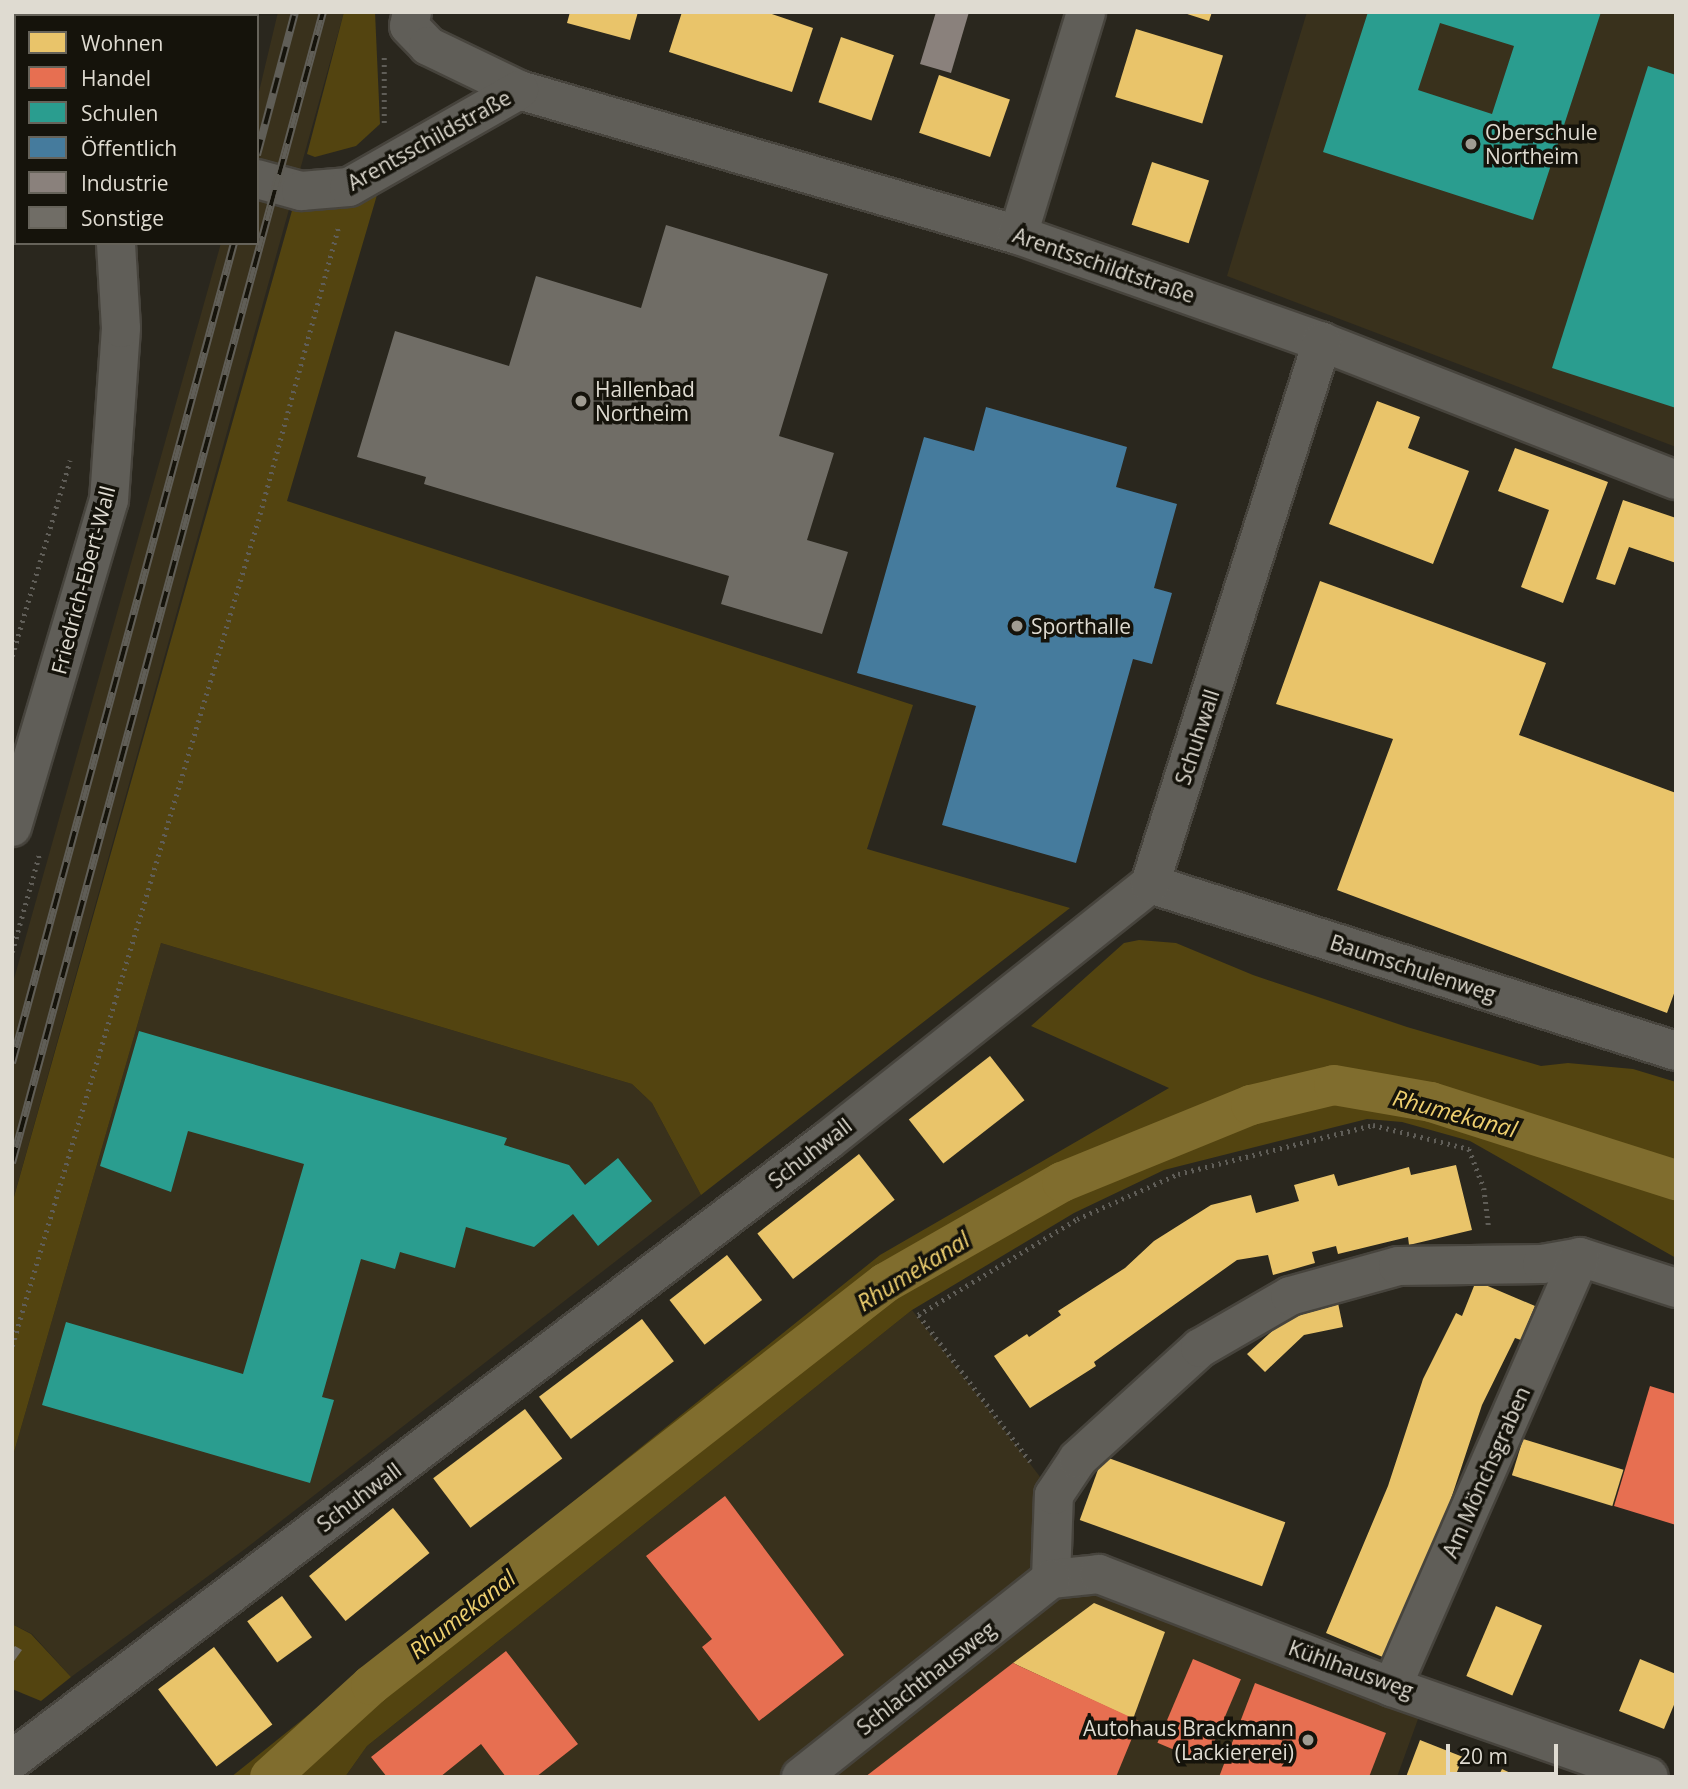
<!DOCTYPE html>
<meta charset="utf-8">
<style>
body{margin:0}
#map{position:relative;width:1688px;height:1789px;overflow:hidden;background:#2a271e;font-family:"Open Sans",sans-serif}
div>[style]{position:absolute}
.built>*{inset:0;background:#39311c}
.green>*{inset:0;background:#534410}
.homes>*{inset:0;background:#e9c46a;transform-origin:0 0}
.shops>*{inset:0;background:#e76f51;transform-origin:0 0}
.schools>*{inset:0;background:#2a9d8f}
.public>*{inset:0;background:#457b9d}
.industry>*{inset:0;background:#8a817c}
.canal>*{height:40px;margin:-20px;padding:0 20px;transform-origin:20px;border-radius:20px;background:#806d2e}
.building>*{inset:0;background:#706d66}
.path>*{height:4.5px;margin-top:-2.25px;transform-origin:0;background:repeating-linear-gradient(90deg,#605e58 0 2px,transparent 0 7px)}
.roads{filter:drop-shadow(2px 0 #47443d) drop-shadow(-2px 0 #47443d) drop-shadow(0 2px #47443d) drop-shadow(0 -2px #47443d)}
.minor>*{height:38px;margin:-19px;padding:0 19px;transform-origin:19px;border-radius:19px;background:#605e58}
.secondary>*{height:38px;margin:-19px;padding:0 19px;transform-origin:19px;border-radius:19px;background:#605e58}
.rail>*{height:8px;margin-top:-4px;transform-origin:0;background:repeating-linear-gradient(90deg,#15130b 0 16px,#605e57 0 32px);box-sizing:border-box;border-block:2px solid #605e57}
.dots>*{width:19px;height:19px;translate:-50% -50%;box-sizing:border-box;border:4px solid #15130b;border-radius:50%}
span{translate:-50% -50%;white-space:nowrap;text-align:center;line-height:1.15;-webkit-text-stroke:7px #15130b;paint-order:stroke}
.poi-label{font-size:21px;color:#dfdbd1}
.left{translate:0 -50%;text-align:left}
.right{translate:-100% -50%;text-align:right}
.street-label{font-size:21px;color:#dfdbd1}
.water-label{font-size:23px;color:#eecf6f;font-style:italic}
.frame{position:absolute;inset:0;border:14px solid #dfdbd1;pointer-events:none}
.legend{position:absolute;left:14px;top:14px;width:245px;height:231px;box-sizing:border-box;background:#15130b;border:2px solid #66635a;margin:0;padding:9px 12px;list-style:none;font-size:21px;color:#dfdbd1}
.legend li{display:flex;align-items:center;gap:14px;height:35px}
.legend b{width:35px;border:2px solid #66635a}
.scale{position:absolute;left:1446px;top:1744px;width:112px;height:32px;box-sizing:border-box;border:4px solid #dfdbd1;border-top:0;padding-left:9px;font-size:21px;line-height:24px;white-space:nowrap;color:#dfdbd1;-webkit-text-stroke:5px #15130b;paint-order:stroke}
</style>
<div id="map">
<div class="built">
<i style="clip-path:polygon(278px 12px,344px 12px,12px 1204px,12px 986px,221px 243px,257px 243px,257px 100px)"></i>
<i style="clip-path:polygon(1307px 12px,1676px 12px,1676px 447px,1227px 276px)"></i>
<i style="clip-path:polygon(161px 943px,632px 1084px,652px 1103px,701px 1195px,245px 1549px,71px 1677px,32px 1634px,12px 1624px,12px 1459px)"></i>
<i style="clip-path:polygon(912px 1310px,1054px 1495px,1052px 1579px,1426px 1697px,1397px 1777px,345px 1777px,367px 1746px)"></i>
</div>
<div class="green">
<i style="clip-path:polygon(344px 12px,375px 12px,380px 124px,356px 146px,315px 157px,307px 154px)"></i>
<i style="clip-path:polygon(377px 195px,287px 501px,913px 705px,867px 849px,1070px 908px,701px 1195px,652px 1103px,632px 1084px,161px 943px,12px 1459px,12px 1204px,293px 207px,316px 208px)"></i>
<i style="clip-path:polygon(1139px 940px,1176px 943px,1253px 975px,1407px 1027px,1541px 1066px,1568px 1063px,1633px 1069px,1676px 1082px,1676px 1258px,1470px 1141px,1402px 1122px,1367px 1119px,1164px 1170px,1074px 1213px,912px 1310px,367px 1746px,345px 1777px,231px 1777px,880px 1255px,1169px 1088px,1031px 1026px,1124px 943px)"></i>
<i style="clip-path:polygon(12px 1624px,31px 1634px,71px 1677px,41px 1701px,12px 1689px)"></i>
</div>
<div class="homes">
<i style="clip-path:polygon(570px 12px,638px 12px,630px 40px,567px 23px)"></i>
<i style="clip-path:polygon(682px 12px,766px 12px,813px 28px,792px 92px,669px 52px)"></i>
<i style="clip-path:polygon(1181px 12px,1212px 12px,1209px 21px)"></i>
<i style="left:1136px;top:29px;width:91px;height:71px;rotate:17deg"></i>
<i style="left:841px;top:37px;width:56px;height:69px;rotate:19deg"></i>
<i style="left:939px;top:75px;width:75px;height:61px;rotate:19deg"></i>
<i style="left:1152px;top:162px;width:60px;height:66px;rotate:18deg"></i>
<i style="clip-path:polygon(1377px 401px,1420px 417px,1408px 448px,1469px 471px,1433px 564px,1329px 524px)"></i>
<i style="clip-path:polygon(1515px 448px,1608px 482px,1563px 603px,1521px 587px,1549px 510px,1498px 491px)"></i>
<i style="clip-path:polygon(1623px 500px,1676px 518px,1676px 563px,1629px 547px,1615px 585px,1596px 579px)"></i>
<i style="clip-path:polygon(1320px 581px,1546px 663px,1519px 735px,1676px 793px,1676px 988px,1667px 1013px,1337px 890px,1393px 739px,1276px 704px)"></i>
<i style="left:990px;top:1056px;width:56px;height:103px;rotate:52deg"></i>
<i style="left:859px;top:1154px;width:58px;height:129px;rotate:52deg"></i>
<i style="clip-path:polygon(1456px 1165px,1472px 1230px,1409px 1245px,1408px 1237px,1338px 1254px,1336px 1246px,1312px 1252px,1315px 1263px,1273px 1275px,1268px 1255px,1237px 1260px,1094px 1362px,1096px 1366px,1030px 1408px,994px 1356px,1027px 1334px,1029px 1337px,1061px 1315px,1058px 1311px,1125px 1268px,1154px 1241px,1211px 1205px,1251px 1195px,1256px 1213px,1299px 1201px,1294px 1185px,1334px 1174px,1338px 1186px,1409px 1167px,1411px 1175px)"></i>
<i style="left:727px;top:1255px;width:57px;height:73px;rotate:52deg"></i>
<i style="clip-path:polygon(1476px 1281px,1535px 1306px,1521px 1340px,1515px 1338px,1482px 1405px,1447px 1511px,1385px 1658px,1326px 1633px,1388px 1486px,1423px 1379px,1456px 1313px,1462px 1316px)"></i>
<i style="clip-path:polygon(1338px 1303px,1343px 1327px,1304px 1335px,1265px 1372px,1247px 1354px,1292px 1313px)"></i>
<i style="left:642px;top:1319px;width:53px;height:129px;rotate:53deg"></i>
<i style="left:525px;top:1409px;width:62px;height:115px;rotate:53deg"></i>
<i style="left:1523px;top:1439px;width:105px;height:38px;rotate:17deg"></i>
<i style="left:1103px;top:1456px;width:194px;height:68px;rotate:20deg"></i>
<i style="left:393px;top:1508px;width:58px;height:108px;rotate:51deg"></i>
<i style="left:282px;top:1596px;width:51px;height:43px;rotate:54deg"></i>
<i style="clip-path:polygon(1094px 1603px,1165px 1632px,1133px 1719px,1013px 1663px)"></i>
<i style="left:1496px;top:1606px;width:50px;height:76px;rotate:23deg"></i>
<i style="left:214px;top:1647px;width:97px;height:70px;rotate:53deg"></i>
<i style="clip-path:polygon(1640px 1659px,1676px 1674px,1676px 1700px,1664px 1729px,1619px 1711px)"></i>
<i style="clip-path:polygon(1420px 1740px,1463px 1757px,1455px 1777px,1406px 1777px)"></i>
<i style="clip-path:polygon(1502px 1769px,1519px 1777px,1498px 1777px)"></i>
</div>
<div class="shops">
<i style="clip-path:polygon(1650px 1386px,1676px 1394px,1676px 1525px,1614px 1506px)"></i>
<i style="clip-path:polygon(725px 1496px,844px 1655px,759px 1721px,702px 1647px,712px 1639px,646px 1556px)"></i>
<i style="clip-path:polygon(506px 1651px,578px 1744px,536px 1777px,506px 1777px,481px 1744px,440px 1777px,387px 1777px,371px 1757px)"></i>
<i style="left:1193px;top:1659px;width:52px;height:91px;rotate:23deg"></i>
<i style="clip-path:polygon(1013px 1663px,1139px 1721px,1116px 1777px,865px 1777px)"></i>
<i style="clip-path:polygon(1255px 1683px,1386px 1733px,1369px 1777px,1219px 1777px)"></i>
</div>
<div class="schools">
<i style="clip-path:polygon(evenodd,1368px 12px,1601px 12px,1533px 220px,1323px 152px,1368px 12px,1440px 23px,1514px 46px,1492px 114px,1418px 90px,1440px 23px)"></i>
<i style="clip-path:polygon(1648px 66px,1676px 75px,1676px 408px,1552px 368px)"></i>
<i style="clip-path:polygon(139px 1031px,507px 1138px,504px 1145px,569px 1165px,585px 1185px,618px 1158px,652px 1201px,598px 1246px,573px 1214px,534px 1247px,466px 1227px,455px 1268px,400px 1252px,395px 1269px,361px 1259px,322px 1397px,334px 1400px,310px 1483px,42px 1405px,66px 1322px,243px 1374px,304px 1164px,188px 1131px,171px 1192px,100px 1166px)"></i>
</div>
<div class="public">
<i style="clip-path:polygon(986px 407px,1127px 447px,1116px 487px,1177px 504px,1154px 588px,1172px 593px,1152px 664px,1133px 659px,1076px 863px,942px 825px,976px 706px,857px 673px,924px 437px,974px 451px)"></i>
</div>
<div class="industry">
<i style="clip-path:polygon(936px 12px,969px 12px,951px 73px,920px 64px)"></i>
</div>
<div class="canal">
<i style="left:270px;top:1777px;width:137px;rotate:-42.3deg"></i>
<i style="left:371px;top:1685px;width:653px;rotate:-38.03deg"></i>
<i style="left:885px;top:1283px;width:204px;rotate:-29.7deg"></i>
<i style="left:1062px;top:1182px;width:204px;rotate:-22.2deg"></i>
<i style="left:1251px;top:1105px;width:85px;rotate:-13.5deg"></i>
<i style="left:1334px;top:1085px;width:98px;rotate:9.9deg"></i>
<i style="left:1431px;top:1102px;width:257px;rotate:17.7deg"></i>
</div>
<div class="building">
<i style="clip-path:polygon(666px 225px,828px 274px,779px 436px,834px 453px,807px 540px,848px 552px,822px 634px,721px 604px,729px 576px,424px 484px,426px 477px,357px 457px,395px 331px,509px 366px,536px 276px,641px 308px)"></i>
<i style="clip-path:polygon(15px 1646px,22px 1650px,12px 1664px,12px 1649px)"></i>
</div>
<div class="path">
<i style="left:20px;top:12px;width:4px;rotate:76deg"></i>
<i style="left:384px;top:123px;width:68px;rotate:-90deg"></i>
<i style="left:12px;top:656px;width:204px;rotate:-73.5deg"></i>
<i style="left:12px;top:952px;width:101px;rotate:-74.4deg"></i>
<i style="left:12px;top:1346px;width:861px;rotate:-73.4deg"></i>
<i style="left:258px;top:521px;width:307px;rotate:-74.7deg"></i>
<i style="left:1030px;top:1462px;width:185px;rotate:-127.3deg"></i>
<i style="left:918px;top:1315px;width:186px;rotate:-31.1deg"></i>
<i style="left:1077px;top:1219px;width:111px;rotate:-24deg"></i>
<i style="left:1178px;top:1174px;width:201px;rotate:-14.1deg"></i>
<i style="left:1373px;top:1125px;width:99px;rotate:14deg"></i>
<i style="left:1469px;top:1149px;width:42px;rotate:69deg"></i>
<i style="left:1484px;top:1188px;width:39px;rotate:83deg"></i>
</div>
<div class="roads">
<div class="minor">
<i style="left:412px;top:12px;width:14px;rotate:102deg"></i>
<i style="left:409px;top:26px;width:28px;rotate:46deg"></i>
<i style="left:428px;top:46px;width:101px;rotate:25.8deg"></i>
<i style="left:519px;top:90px;width:520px;rotate:16.2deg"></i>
<i style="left:1018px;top:235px;width:322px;rotate:19.4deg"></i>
<i style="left:1322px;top:342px;width:380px;rotate:21.3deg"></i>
<i style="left:257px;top:179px;width:46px;rotate:15.3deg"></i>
<i style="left:301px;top:191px;width:48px;rotate:-4.8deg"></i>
<i style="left:349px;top:187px;width:196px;rotate:-29.7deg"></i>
<i style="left:1018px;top:235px;width:233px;rotate:-73deg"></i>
<i style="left:1150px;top:884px;width:552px;rotate:17.61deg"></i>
<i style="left:1051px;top:1579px;width:84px;rotate:-88deg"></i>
<i style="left:1054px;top:1495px;width:43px;rotate:-56.3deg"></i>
<i style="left:1078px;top:1459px;width:165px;rotate:-42.3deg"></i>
<i style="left:1200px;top:1348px;width:104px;rotate:-30deg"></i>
<i style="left:1290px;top:1296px;width:112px;rotate:-15.5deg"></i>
<i style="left:1398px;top:1266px;width:144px;rotate:-0.8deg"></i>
<i style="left:1542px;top:1264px;width:39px;rotate:-10deg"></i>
<i style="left:1580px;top:1257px;width:101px;rotate:17.9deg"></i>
<i style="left:1051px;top:1579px;width:48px;rotate:-5.9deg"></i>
<i style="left:1099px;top:1574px;width:314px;rotate:21.1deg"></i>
<i style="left:1392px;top:1687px;width:272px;rotate:19.3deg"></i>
<i style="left:1392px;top:1687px;width:469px;rotate:-66.4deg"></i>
<i style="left:12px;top:1760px;width:1023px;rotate:-37.22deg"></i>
<i style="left:827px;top:1141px;width:413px;rotate:-38.5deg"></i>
<i style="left:1150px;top:884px;width:569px;rotate:-72.39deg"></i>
<i style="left:801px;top:1777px;width:319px;rotate:-38.4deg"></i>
</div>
<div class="secondary">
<i style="left:73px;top:12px;width:4px;rotate:76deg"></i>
<i style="left:12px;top:827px;width:341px;rotate:-73.5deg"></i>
<i style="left:109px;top:500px;width:172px;rotate:-86deg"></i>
<i style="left:121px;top:328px;width:85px;rotate:-93.4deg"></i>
</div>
</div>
<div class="rail">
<i style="left:257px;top:155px;width:148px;rotate:-75.1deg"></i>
<i style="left:12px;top:1063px;width:850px;rotate:-74.85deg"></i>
<i style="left:12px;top:1163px;width:1192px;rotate:-74.88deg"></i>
</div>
<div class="dots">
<i style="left:1471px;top:144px;background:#a09c92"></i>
<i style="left:581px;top:401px;background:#a09c92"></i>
<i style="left:1017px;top:626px;background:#a09c92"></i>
<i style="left:1308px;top:1740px;background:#a09c92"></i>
</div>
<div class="poi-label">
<span class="left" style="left:1485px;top:144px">Oberschule<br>Northeim</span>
<span class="left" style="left:595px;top:401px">Hallenbad<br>Northeim</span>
<span class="left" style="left:1031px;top:626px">Sporthalle</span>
<span class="right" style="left:1294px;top:1740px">Autohaus Brackmann<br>(Lackiererei)</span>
</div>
<div class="street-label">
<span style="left:429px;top:140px;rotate:-29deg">Arentsschildstraße</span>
<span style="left:1104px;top:265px;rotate:19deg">Arentsschildtstraße</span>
<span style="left:83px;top:580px;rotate:-75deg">Friedrich-Ebert-Wall</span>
<span style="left:1197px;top:737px;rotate:-72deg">Schuhwall</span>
<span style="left:1413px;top:968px;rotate:18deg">Baumschulenweg</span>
<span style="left:810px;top:1153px;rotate:-38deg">Schuhwall</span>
<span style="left:1486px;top:1472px;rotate:-66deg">Am Mönchsgraben</span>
<span style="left:359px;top:1497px;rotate:-37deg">Schuhwall</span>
<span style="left:1351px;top:1669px;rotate:20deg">Kühlhausweg</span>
<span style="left:926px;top:1678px;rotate:-38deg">Schlachthausweg</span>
</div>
<div class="water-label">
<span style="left:1455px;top:1113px;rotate:15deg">Rhumekanal</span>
<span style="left:913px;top:1271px;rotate:-32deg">Rhumekanal</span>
<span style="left:462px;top:1614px;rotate:-38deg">Rhumekanal</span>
</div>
<div class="frame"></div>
<ul class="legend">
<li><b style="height:19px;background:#e9c46a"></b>Wohnen</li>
<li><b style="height:19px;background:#e76f51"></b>Handel</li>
<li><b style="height:19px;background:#2a9d8f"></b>Schulen</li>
<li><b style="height:19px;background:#457b9d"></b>Öffentlich</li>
<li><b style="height:19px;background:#8a817c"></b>Industrie</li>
<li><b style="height:19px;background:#706d66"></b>Sonstige</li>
</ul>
<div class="scale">20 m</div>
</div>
